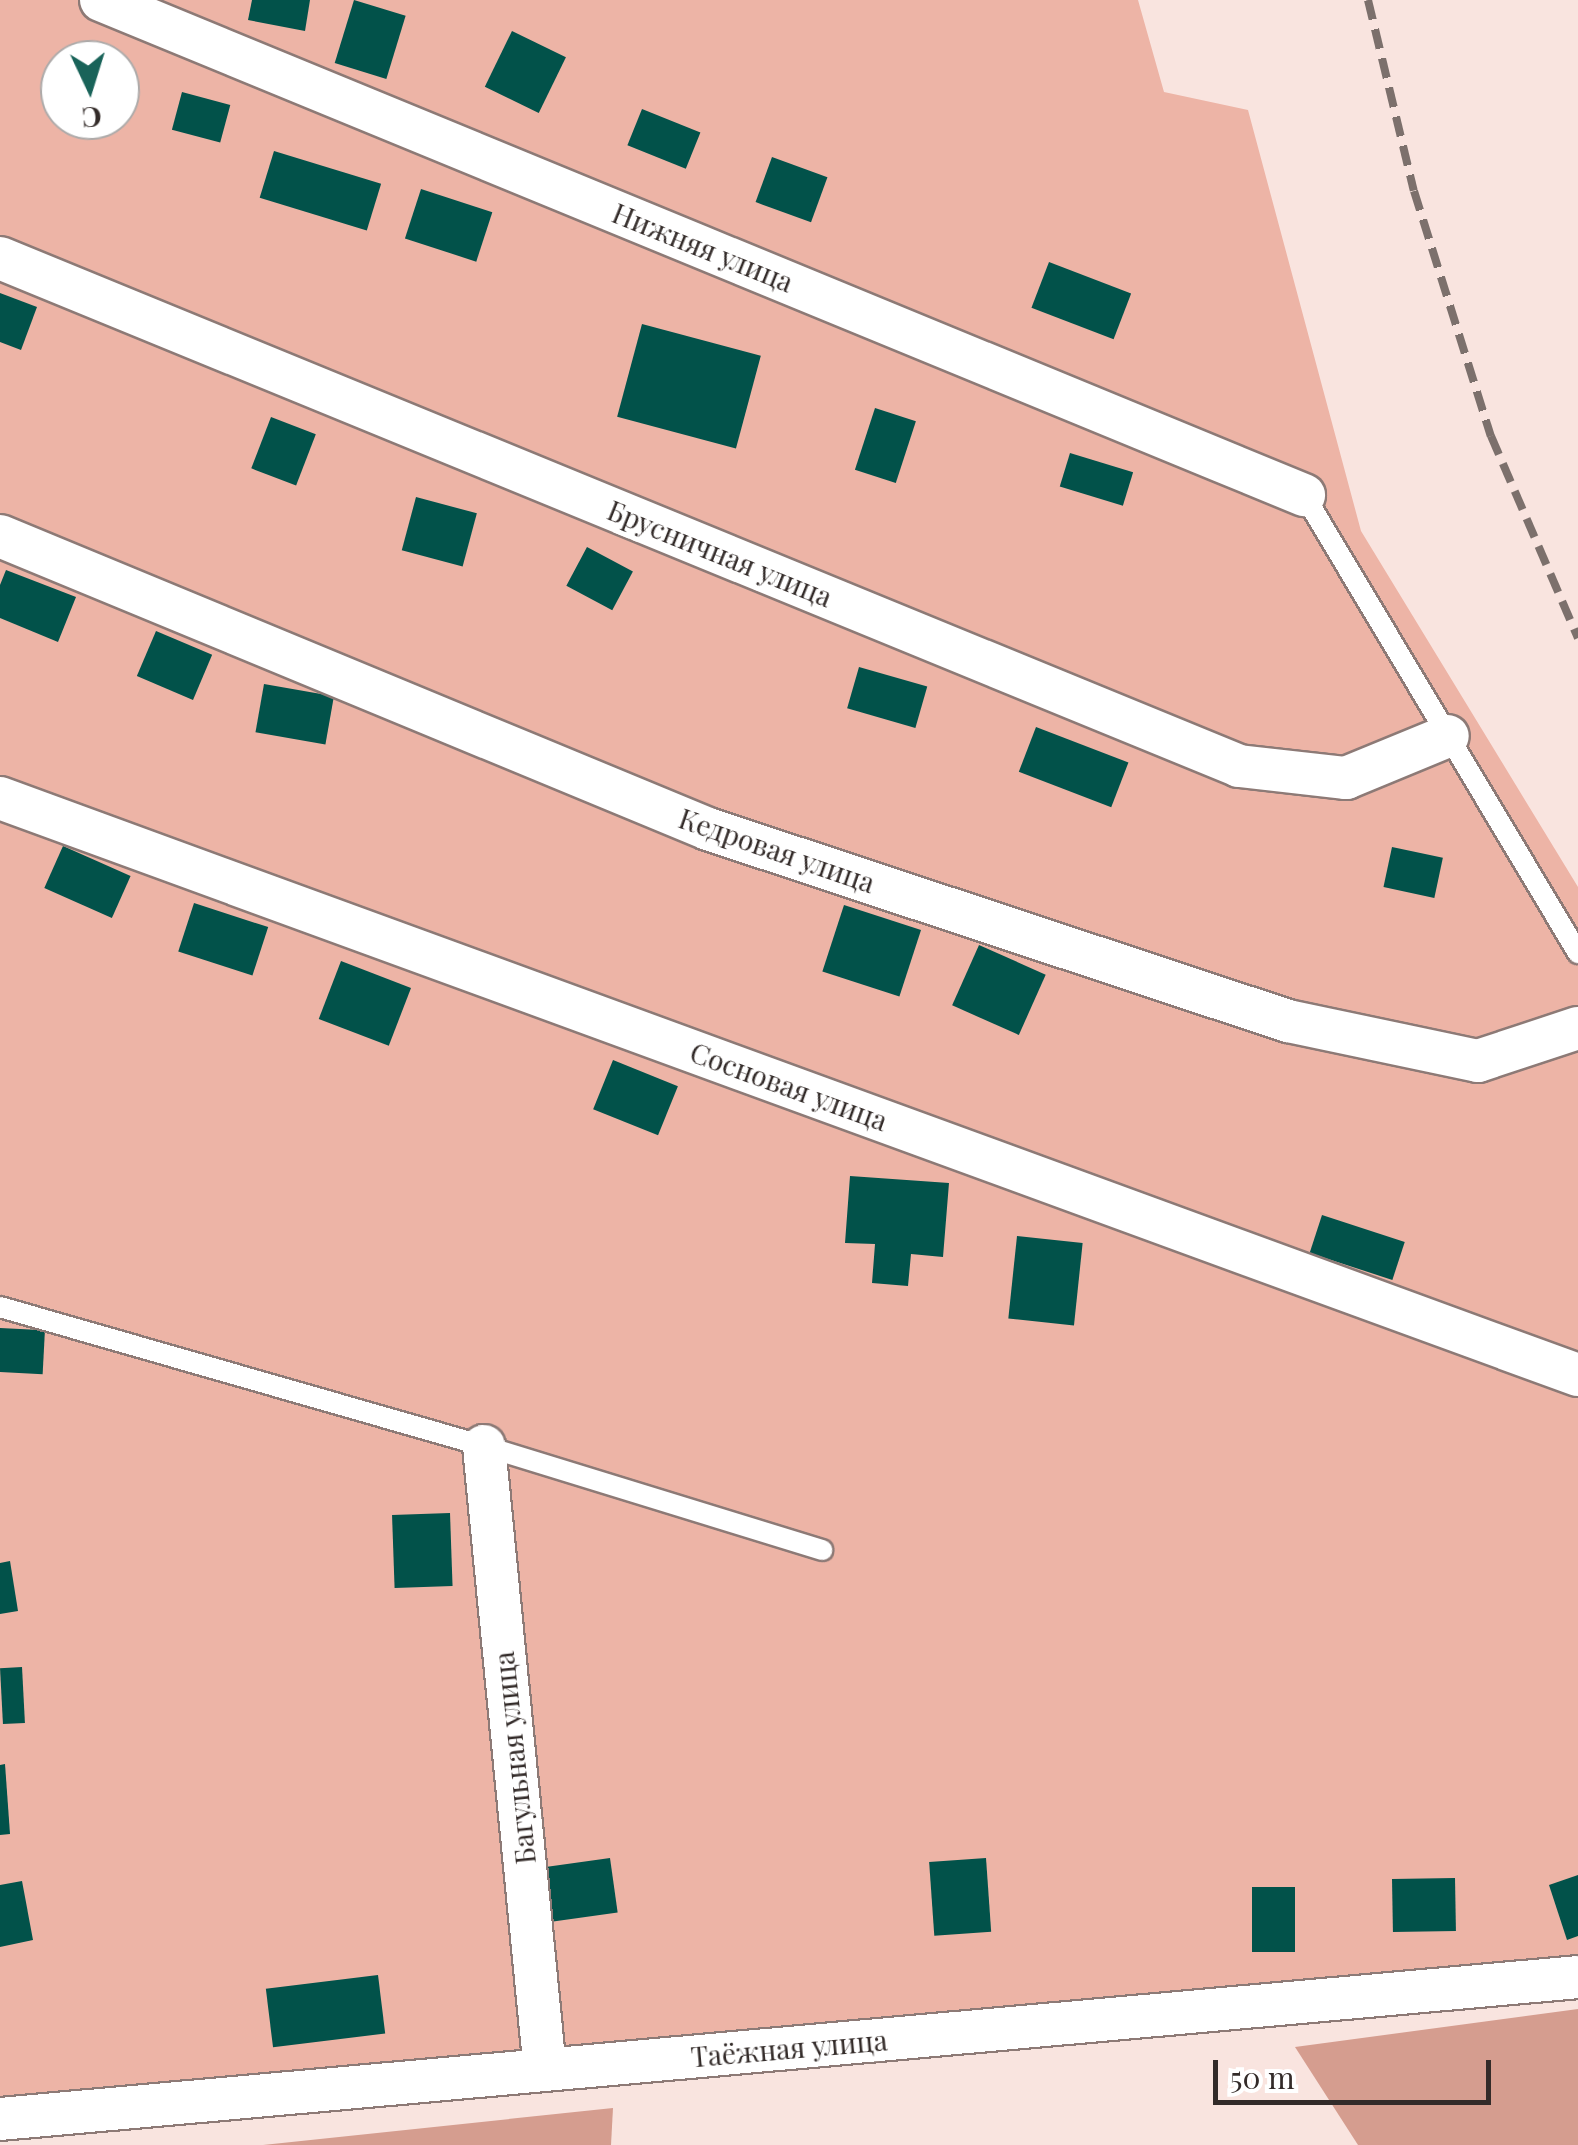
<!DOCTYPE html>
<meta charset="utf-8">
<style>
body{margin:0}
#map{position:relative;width:1578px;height:2145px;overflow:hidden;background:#f9e4df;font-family:"Playfair Display",serif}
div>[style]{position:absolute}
.green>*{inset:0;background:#edb4a6}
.forest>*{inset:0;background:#d59d8f}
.building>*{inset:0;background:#02524a;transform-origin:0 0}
.roads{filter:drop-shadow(2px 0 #8d7a76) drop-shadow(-2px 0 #8d7a76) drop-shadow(0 2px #8d7a76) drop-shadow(0 -2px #8d7a76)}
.lane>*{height:20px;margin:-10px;padding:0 10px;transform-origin:10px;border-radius:10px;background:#fff}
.street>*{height:42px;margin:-21px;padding:0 21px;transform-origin:21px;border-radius:21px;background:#fff}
.rail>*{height:8px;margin-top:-4px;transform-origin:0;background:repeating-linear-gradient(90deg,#7c706c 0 20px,transparent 0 30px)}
span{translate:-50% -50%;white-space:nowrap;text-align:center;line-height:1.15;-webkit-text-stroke:10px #fff;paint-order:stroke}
.street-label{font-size:28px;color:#332b29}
.north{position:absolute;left:40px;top:40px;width:100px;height:100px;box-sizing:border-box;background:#fff;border:2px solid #adaaa9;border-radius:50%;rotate:176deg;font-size:28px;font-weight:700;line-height:40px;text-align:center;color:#332b29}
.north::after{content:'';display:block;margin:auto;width:35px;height:45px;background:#196359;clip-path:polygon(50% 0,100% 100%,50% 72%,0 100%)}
.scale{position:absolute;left:1213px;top:2060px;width:278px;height:45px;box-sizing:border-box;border:5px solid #332b29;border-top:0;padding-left:12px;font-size:30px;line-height:35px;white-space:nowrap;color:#332b29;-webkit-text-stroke:8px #fff;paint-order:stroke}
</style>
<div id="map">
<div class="green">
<i style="clip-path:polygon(evenodd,0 0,1138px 0,1164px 92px,1248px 110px,1361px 531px,1578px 887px,1578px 1971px,0 2138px,0 0,60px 60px,120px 60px,120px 120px,60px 120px,60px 60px)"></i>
</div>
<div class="forest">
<i style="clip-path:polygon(1578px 2009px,1578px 2145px,1358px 2145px,1295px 2047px)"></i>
<i style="clip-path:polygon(613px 2108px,611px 2145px,263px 2145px)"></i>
</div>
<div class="building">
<i style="clip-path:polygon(252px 0,310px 0,305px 31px,248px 20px)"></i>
<i style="left:354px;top:0;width:54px;height:66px;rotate:17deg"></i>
<i style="left:512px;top:31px;width:60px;height:62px;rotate:26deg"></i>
<i style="left:182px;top:92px;width:50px;height:39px;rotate:15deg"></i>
<i style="left:642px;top:109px;width:63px;height:39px;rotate:22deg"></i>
<i style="left:274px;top:151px;width:112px;height:49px;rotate:17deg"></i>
<i style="left:772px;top:157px;width:59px;height:48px;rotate:20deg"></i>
<i style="left:421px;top:189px;width:75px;height:52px;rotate:18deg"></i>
<i style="left:1049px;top:262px;width:88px;height:49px;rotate:21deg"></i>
<i style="clip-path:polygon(0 293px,37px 307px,21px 350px,0 342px)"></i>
<i style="left:642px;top:324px;width:123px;height:96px;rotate:15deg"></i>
<i style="left:875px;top:408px;width:43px;height:65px;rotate:18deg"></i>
<i style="left:271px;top:417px;width:48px;height:55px;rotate:21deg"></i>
<i style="left:1070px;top:453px;width:66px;height:35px;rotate:17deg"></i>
<i style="left:416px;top:497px;width:63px;height:55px;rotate:15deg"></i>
<i style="left:587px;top:547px;width:52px;height:44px;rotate:28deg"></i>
<i style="clip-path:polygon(6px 570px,76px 597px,58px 642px,0 618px,0 585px)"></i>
<i style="left:156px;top:631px;width:61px;height:49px;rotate:23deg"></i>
<i style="left:859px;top:667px;width:71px;height:43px;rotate:16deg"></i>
<i style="left:264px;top:684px;width:71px;height:49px;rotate:10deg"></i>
<i style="left:1036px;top:727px;width:99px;height:48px;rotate:21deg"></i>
<i style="left:63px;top:846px;width:74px;height:46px;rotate:24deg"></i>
<i style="left:1392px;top:847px;width:52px;height:41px;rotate:12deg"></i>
<i style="left:194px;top:903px;width:78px;height:51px;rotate:18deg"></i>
<i style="left:844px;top:905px;width:81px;height:70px;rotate:18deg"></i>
<i style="left:979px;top:945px;width:73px;height:66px;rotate:24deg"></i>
<i style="left:341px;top:961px;width:75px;height:62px;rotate:21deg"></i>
<i style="left:613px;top:1060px;width:70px;height:53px;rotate:22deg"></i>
<i style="clip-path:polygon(850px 1176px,949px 1183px,943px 1257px,911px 1254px,908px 1286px,872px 1283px,875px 1244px,845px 1243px)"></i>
<i style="left:1322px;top:1215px;width:87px;height:40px;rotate:18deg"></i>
<i style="left:1017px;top:1236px;width:66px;height:83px;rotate:6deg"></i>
<i style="left:0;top:1328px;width:45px;height:44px;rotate:3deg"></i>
<i style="left:450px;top:1513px;width:73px;height:58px;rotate:88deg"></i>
<i style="clip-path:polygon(10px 1561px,18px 1611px,0 1614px,0 1563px)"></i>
<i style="left:22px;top:1667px;width:56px;height:22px;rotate:87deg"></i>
<i style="clip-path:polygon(5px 1764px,10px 1834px,0 1835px,0 1765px)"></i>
<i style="left:610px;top:1858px;width:55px;height:65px;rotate:82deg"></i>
<i style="left:986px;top:1858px;width:74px;height:57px;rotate:86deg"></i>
<i style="clip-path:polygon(1578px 1875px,1578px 1936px,1567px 1940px,1549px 1885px)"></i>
<i style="left:1455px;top:1878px;width:53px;height:63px;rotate:89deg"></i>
<i style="clip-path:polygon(22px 1881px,33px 1940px,0 1947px,0 1885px)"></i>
<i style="left:1295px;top:1887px;width:65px;height:43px;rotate:90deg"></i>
<i style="left:378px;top:1975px;width:59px;height:113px;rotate:83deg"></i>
</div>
<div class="roads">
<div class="lane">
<i style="left:1304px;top:495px;width:534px;rotate:59.11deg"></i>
<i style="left:0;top:1307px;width:504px;rotate:16.02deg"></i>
<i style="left:484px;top:1446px;width:354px;rotate:17.1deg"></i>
</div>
<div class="street">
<i style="left:101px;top:0;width:1301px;rotate:22.37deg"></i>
<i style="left:0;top:258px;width:1339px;rotate:22.29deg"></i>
<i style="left:1239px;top:766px;width:108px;rotate:6.4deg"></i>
<i style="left:1346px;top:778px;width:110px;rotate:-22.4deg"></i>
<i style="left:0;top:536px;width:766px;rotate:22.48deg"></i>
<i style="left:708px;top:829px;width:611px;rotate:18.32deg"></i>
<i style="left:1288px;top:1021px;width:194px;rotate:11.9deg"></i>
<i style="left:1478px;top:1061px;width:105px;rotate:-18.3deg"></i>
<i style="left:0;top:798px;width:1680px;rotate:20.09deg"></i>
<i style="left:484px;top:1446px;width:627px;rotate:84.42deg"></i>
<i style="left:0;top:2119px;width:1584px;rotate:-5.14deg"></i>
</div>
</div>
<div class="rail">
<i style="left:1368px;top:0;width:196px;rotate:76.5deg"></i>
<i style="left:1414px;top:191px;width:257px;rotate:72.6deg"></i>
<i style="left:1491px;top:436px;width:220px;rotate:66.7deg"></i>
</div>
<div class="street-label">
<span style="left:703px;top:247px;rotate:22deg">Нижняя улица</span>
<span style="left:720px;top:553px;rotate:22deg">Брусничная улица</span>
<span style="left:777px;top:850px;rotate:19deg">Кедровая улица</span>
<span style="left:789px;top:1086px;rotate:20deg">Сосновая улица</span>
<span style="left:514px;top:1758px;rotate:-96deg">Багульная улица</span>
<span style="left:789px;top:2048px;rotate:-5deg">Таёжная улица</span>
</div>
<div class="north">С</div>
<div class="scale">50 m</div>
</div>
